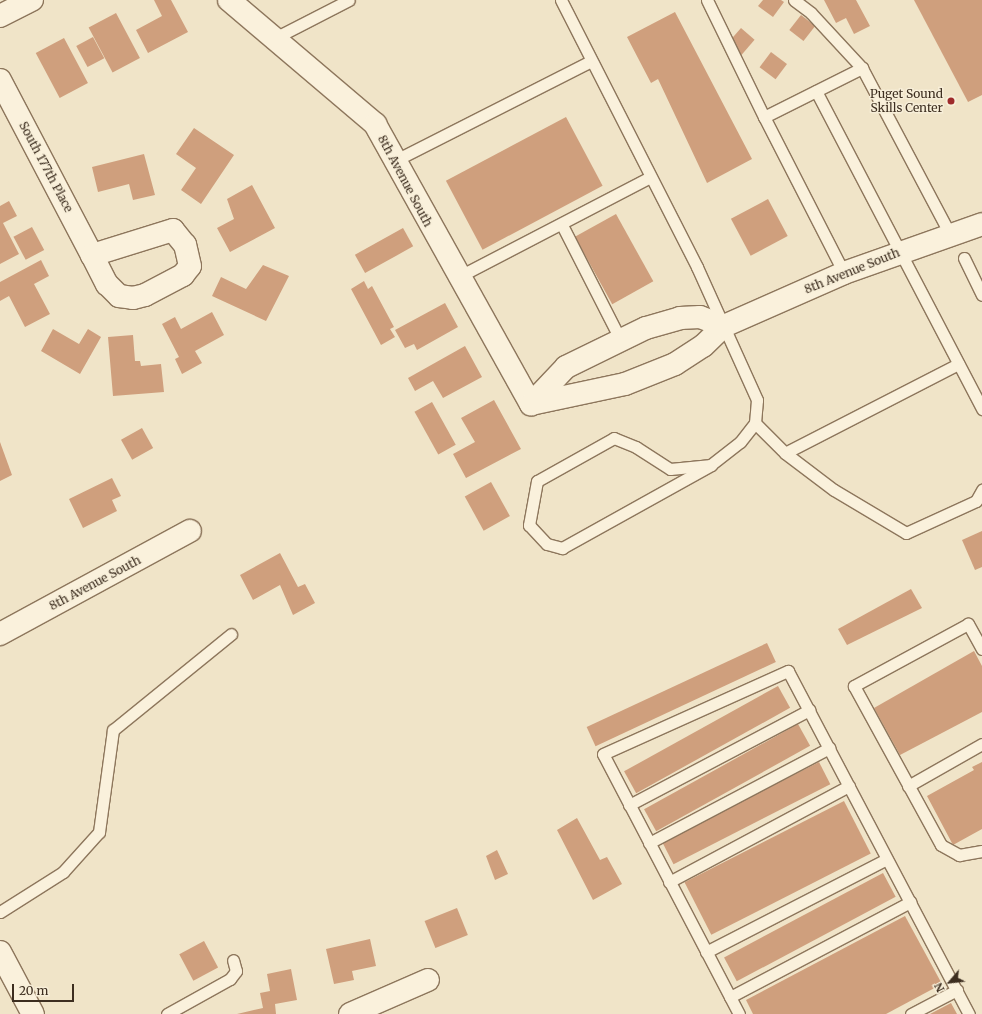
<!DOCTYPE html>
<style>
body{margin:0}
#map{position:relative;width:982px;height:1014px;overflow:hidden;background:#f0e4c8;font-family:Merriweather,serif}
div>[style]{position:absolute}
.building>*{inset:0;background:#cf9f7d;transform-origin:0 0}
.roads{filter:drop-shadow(1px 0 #8d765c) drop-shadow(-1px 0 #8d765c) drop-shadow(0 1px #8d765c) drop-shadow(0 -1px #8d765c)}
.service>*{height:11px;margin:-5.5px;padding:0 5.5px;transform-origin:5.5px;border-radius:5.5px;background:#faf1dc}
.minor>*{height:22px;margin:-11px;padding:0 11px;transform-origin:11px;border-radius:11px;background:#faf1dc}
.dots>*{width:11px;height:11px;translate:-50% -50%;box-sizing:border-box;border:2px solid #f7eed8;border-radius:50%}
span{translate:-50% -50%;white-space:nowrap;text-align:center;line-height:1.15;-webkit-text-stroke:3px #f7eed8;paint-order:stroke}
.poi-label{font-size:12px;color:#3d2e20}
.right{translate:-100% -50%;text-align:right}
.street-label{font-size:12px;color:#3d2e20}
.north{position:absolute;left:930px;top:962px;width:40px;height:40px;-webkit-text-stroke:3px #f7eed8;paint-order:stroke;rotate:242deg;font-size:11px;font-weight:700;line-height:16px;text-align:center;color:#3d2e20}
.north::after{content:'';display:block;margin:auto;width:14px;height:18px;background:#3d2e20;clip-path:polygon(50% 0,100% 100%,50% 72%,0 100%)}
.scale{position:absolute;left:12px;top:984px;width:62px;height:18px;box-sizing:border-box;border:2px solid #3d2e20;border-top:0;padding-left:5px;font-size:12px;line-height:14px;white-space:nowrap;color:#3d2e20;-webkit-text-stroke:3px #f7eed8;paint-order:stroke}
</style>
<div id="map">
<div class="building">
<i style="clip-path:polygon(154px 0,171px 0,188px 32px,148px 53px,136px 30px,162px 16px)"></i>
<i style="clip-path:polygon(763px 0,781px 0,784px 2px,773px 17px,758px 6px)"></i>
<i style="clip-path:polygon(824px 0,856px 0,870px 26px,854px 34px,846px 18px,836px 23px)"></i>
<i style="clip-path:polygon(914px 0,982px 0,982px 95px,968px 102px)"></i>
<i style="clip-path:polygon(675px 12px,752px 159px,707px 183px,658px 79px,651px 83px,627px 37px)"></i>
<i style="left:116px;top:13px;width:51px;height:31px;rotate:62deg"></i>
<i style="left:801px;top:15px;width:18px;height:19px;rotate:38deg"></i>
<i style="left:741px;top:28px;width:18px;height:20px;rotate:41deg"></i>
<i style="left:93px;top:37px;width:24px;height:19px;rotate:62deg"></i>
<i style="left:64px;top:38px;width:51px;height:32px;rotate:62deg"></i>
<i style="left:771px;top:52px;width:20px;height:19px;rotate:37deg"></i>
<i style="left:566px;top:117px;width:78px;height:136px;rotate:62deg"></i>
<i style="clip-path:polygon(194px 128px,234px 155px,201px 204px,181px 190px,196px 168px,176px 154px)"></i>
<i style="clip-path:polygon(144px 154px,155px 195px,133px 200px,129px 184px,98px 192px,92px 167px)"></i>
<i style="clip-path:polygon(252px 185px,275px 228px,230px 252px,217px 228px,234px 219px,227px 199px)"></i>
<i style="left:768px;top:199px;width:42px;height:42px;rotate:62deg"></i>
<i style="clip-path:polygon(9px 201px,17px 216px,3px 223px,19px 254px,0 264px,0 206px)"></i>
<i style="left:616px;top:214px;width:77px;height:47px;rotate:61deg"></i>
<i style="left:32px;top:227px;width:26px;height:21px;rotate:62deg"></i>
<i style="left:403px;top:228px;width:21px;height:55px;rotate:61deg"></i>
<i style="clip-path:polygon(41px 260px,49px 276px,34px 284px,50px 314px,25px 327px,9px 296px,0 301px,0 282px)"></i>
<i style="clip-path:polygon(263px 265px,289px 276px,266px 321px,212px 296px,221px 277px,246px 289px)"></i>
<i style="clip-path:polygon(364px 281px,368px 289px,372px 286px,394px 327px,390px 329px,395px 337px,381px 345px,351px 289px)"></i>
<i style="clip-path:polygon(445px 303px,458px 327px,417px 350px,414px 344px,405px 348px,395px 330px)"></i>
<i style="clip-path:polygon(212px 312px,224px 335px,195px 351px,202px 363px,182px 374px,175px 359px,179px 357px,162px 324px,175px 317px,181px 329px)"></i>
<i style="clip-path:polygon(53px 329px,79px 344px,88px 329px,101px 337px,80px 374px,41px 351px)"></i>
<i style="clip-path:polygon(133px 335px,135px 361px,140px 361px,141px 366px,161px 364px,164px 392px,113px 396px,108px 337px)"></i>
<i style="clip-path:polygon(465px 346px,482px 377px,443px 398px,433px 381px,415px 391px,408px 378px)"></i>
<i style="clip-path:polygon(494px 400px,521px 449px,466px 478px,453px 454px,475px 442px,461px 418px)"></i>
<i style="left:432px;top:402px;width:49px;height:20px;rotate:61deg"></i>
<i style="left:142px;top:428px;width:23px;height:24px;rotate:61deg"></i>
<i style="clip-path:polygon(0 442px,12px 475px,0 481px)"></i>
<i style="clip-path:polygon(112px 478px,121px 496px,112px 500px,117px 511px,83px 528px,69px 499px)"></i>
<i style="left:491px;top:482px;width:39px;height:30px;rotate:61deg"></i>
<i style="clip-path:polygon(982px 531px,982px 567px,975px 570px,962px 540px)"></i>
<i style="clip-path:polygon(280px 553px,298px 587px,305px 584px,315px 603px,293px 615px,280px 585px,253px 600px,240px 575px)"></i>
<i style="clip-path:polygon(911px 589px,922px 608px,847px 645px,838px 629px)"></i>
<i style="left:767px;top:643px;width:21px;height:199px;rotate:65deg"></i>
<i style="clip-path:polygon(974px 651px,982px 666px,982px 712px,900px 755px,874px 708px)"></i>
<i style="left:778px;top:686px;width:25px;height:176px;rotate:61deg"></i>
<i style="left:798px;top:724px;width:25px;height:176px;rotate:61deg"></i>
<i style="left:819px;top:762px;width:25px;height:176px;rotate:63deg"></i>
<i style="clip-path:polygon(982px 762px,982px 829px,953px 845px,927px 796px,974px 770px,972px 767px)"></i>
<i style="left:844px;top:801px;width:59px;height:179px;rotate:63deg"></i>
<i style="clip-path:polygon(577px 818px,600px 860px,607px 857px,622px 884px,593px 900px,557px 830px)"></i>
<i style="clip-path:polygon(497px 850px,508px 874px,495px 880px,486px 856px)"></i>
<i style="left:883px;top:873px;width:27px;height:180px;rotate:62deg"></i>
<i style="left:457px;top:908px;width:29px;height:35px;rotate:68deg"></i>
<i style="clip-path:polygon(905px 916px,942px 984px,886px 1014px,753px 1014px,746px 1000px)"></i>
<i style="clip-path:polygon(370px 939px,376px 966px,352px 971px,354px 980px,334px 984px,326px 949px)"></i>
<i style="left:204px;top:941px;width:30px;height:28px;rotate:62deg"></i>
<i style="clip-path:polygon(291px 969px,297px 1000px,275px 1004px,276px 1014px,237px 1014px,263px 1008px,260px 993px,270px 991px,267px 974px)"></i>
<i style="clip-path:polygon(951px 1003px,957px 1014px,930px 1014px)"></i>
</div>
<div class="roads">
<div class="service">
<i style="left:561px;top:0;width:300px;rotate:63deg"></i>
<i style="left:697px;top:267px;width:146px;rotate:65.7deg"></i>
<i style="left:757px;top:400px;width:23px;rotate:95deg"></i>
<i style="left:755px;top:423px;width:24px;rotate:128deg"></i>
<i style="left:740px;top:442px;width:37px;rotate:142deg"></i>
<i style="left:711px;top:465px;width:41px;rotate:174.4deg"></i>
<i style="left:670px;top:469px;width:40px;rotate:-147.1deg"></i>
<i style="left:636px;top:447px;width:24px;rotate:-158deg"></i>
<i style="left:614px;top:438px;width:88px;rotate:150.8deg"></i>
<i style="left:537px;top:481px;width:45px;rotate:100.3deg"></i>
<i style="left:529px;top:525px;width:26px;rotate:47deg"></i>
<i style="left:547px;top:544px;width:16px;rotate:15deg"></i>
<i style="left:562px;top:548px;width:171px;rotate:-29.1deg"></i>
<i style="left:707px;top:0;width:130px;rotate:64deg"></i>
<i style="left:794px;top:0;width:21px;rotate:37deg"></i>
<i style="left:811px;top:13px;width:75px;rotate:47.2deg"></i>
<i style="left:862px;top:68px;width:188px;rotate:62.1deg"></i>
<i style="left:273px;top:39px;width:85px;rotate:-27.2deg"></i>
<i style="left:816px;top:91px;width:359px;rotate:62.4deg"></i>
<i style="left:394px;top:161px;width:221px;rotate:-26.9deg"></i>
<i style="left:562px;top:225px;width:128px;rotate:63deg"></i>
<i style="left:964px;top:258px;width:41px;rotate:64.1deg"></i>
<i style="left:844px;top:273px;width:175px;rotate:-117.1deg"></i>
<i style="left:764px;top:117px;width:110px;rotate:-26.6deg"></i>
<i style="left:458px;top:277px;width:216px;rotate:-27.5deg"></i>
<i style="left:755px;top:423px;width:42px;rotate:45deg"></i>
<i style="left:785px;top:453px;width:61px;rotate:37.1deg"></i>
<i style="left:834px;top:490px;width:84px;rotate:30.8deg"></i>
<i style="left:906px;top:533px;width:77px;rotate:-24.6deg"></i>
<i style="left:976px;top:501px;width:13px;rotate:-61deg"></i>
<i style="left:785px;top:453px;width:195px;rotate:-27.2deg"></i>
<i style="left:982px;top:649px;width:29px;rotate:-119deg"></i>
<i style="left:968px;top:624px;width:130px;rotate:151.5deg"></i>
<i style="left:854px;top:686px;width:181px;rotate:61.3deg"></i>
<i style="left:941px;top:845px;width:21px;rotate:29deg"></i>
<i style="left:959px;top:855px;width:23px;rotate:-10deg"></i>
<i style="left:908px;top:786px;width:85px;rotate:-29.6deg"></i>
<i style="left:629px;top:805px;width:204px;rotate:-27.8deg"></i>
<i style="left:649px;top:843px;width:204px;rotate:-27.8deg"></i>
<i style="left:669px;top:882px;width:204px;rotate:-28.1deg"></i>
<i style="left:0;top:912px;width:75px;rotate:-32.4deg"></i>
<i style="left:63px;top:872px;width:54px;rotate:-48deg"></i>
<i style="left:99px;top:832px;width:103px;rotate:-82.2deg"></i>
<i style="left:113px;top:730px;width:152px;rotate:-39.1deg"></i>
<i style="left:706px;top:952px;width:203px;rotate:-27.2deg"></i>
<i style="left:730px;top:997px;width:204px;rotate:-27.8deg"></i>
<i style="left:167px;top:1014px;width:72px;rotate:-29.1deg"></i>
<i style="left:230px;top:979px;width:10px;rotate:-53deg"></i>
<i style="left:236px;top:971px;width:11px;rotate:-105deg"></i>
<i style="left:739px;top:1014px;width:293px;rotate:-117.6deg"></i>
<i style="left:603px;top:754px;width:203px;rotate:-24.2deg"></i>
<i style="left:788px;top:671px;width:388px;rotate:62.2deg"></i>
<i style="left:911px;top:1014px;width:52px;rotate:-27.6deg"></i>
</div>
<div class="minor">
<i style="left:229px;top:0;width:192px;rotate:40.3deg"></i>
<i style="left:375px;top:124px;width:321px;rotate:60.9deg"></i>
<i style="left:0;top:16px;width:36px;rotate:-27deg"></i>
<i style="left:0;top:80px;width:198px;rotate:62.3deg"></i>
<i style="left:92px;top:255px;width:33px;rotate:63deg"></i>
<i style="left:107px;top:284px;width:17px;rotate:45deg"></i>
<i style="left:119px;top:296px;width:14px;rotate:8deg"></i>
<i style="left:133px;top:298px;width:12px;rotate:-14deg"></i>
<i style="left:145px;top:295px;width:43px;rotate:-27.8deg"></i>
<i style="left:183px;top:275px;width:11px;rotate:-52deg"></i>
<i style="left:190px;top:266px;width:22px;rotate:-103deg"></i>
<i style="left:185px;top:245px;width:19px;rotate:-129deg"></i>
<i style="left:173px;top:230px;width:85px;rotate:162.8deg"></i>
<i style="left:531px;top:404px;width:96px;rotate:-12deg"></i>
<i style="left:625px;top:384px;width:54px;rotate:-21.8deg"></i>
<i style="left:675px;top:364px;width:33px;rotate:-33deg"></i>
<i style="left:703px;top:346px;width:29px;rotate:-44deg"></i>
<i style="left:724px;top:326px;width:131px;rotate:-23.8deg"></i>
<i style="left:844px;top:273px;width:146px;rotate:-19.5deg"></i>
<i style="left:531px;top:404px;width:51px;rotate:-46.6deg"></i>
<i style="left:566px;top:367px;width:89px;rotate:-26deg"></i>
<i style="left:646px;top:328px;width:35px;rotate:-16deg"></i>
<i style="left:680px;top:318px;width:20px;rotate:-3deg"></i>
<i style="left:700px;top:317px;width:26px;rotate:21deg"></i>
<i style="left:0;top:634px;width:216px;rotate:-28.5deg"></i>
<i style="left:0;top:952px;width:70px;rotate:62deg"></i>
<i style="left:350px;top:1014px;width:85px;rotate:-23.6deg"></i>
</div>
</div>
<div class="dots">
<i style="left:951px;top:101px;background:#9e2a2b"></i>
</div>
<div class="poi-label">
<span class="right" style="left:943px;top:101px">Puget Sound<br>Skills Center</span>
</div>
<div class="street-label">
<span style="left:46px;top:167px;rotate:62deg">South 177th Place</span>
<span style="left:405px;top:181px;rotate:62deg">8th Avenue South</span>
<span style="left:852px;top:271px;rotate:-22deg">8th Avenue South</span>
<span style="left:95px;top:583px;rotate:-28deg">8th Avenue South</span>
</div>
<div class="north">N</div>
<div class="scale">20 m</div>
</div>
